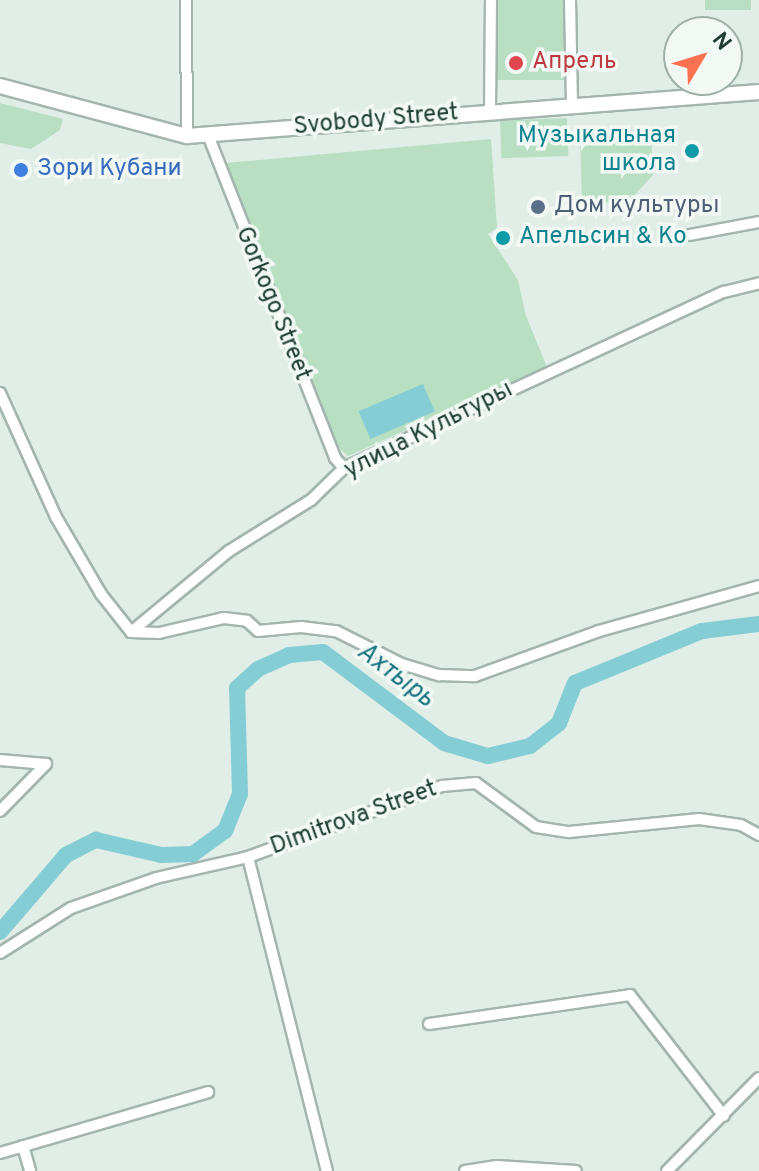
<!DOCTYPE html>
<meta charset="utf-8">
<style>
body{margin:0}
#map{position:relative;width:759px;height:1171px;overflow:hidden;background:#e1ede7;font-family:Overpass,sans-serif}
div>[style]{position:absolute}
.green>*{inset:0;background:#b8dfc1;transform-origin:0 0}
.water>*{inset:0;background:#85cdd5;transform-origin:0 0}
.river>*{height:16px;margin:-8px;padding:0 8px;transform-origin:8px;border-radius:8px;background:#85cdd5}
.roads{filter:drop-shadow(2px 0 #a3b5ae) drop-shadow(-2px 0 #a3b5ae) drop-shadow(0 2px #a3b5ae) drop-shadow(0 -2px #a3b5ae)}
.street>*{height:10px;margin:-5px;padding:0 5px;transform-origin:5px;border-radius:5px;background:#fff}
.secondary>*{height:14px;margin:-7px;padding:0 7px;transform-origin:7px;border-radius:7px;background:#fff}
.dots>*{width:22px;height:22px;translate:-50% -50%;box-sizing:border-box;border:4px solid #f2f9f5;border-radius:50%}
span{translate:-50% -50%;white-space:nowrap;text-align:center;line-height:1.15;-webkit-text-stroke:7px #f2f9f5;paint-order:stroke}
.health-label{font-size:24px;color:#be3a42}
.left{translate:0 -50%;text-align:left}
.street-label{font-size:24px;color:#203e35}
.culture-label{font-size:24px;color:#0d838f}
.right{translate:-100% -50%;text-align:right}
.shop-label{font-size:24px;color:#366cbe}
.service-label{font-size:24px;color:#4e5e75}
.water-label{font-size:26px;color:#16727e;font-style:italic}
.north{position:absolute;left:663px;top:16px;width:80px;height:80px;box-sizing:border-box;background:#f2f9f5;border:2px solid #9eaea8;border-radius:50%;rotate:52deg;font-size:22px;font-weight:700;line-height:32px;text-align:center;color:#203e35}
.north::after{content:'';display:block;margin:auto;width:28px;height:36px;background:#fb7150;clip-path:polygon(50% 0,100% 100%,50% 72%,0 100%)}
</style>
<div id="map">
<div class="green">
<i style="left:495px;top:0;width:70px;height:80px"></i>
<i style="left:705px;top:0;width:46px;height:10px"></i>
<i style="clip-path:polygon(0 103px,63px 119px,60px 130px,31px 149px,0 143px)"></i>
<i style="left:567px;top:118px;width:38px;height:67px;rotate:88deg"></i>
<i style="clip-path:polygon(651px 129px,653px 175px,629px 201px,582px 204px,580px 134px)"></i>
<i style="clip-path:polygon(491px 139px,497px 228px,488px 234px,518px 280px,526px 316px,547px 367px,348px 456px,339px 448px,226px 163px)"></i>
</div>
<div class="water">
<i style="left:423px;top:384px;width:30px;height:70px;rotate:67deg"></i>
</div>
<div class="river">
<i style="left:0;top:932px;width:101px;rotate:-49.4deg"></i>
<i style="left:66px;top:855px;width:34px;rotate:-27deg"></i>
<i style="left:96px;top:840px;width:67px;rotate:13deg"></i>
<i style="left:161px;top:855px;width:32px;rotate:-2deg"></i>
<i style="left:193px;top:854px;width:39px;rotate:-36deg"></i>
<i style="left:225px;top:831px;width:40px;rotate:-68deg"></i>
<i style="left:240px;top:794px;width:106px;rotate:-91.6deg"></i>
<i style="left:237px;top:688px;width:28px;rotate:-42deg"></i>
<i style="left:258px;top:669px;width:34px;rotate:-24deg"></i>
<i style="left:289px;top:655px;width:34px;rotate:-5deg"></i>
<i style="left:323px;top:652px;width:151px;rotate:36.9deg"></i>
<i style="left:444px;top:743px;width:46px;rotate:16.5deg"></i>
<i style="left:488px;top:756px;width:43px;rotate:-13.4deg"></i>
<i style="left:530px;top:746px;width:37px;rotate:-38deg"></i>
<i style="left:559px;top:723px;width:43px;rotate:-68.2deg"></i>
<i style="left:575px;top:683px;width:137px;rotate:-22.3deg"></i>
<i style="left:702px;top:631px;width:57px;rotate:-7deg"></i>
</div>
<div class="roads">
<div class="street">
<i style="left:186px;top:0;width:136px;rotate:89.6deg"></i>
<i style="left:570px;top:0;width:105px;rotate:88.9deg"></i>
<i style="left:490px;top:111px;width:111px;rotate:-89.5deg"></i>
<i style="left:208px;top:135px;width:347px;rotate:68.5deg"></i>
<i style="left:335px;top:458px;width:13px;rotate:48deg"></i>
<i style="left:690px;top:235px;width:70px;rotate:-10.7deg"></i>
<i style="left:0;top:393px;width:136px;rotate:65.7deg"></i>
<i style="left:56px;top:517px;width:89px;rotate:59.7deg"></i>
<i style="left:101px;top:594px;width:48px;rotate:51.7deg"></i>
<i style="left:131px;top:632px;width:127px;rotate:-39.6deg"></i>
<i style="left:229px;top:551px;width:97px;rotate:-31.9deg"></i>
<i style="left:311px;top:500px;width:46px;rotate:-44.1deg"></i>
<i style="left:344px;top:468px;width:419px;rotate:-24.9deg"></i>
<i style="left:724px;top:292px;width:36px;rotate:-14deg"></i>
<i style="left:131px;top:632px;width:28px;rotate:2deg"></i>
<i style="left:159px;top:633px;width:67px;rotate:-13deg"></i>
<i style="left:224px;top:618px;width:23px;rotate:7deg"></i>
<i style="left:247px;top:621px;width:15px;rotate:42deg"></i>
<i style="left:258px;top:631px;width:43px;rotate:-5.3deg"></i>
<i style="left:301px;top:627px;width:35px;rotate:7deg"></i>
<i style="left:336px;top:631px;width:74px;rotate:26.6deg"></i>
<i style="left:402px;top:664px;width:39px;rotate:17deg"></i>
<i style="left:439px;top:675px;width:36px;rotate:2deg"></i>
<i style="left:475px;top:676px;width:132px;rotate:-19.9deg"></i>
<i style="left:599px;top:631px;width:166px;rotate:-15.7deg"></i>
<i style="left:0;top:760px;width:46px;rotate:5deg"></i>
<i style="left:0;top:811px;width:66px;rotate:-45.6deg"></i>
<i style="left:248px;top:857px;width:324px;rotate:75.9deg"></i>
<i style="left:0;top:953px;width:84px;rotate:-32.4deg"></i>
<i style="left:71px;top:908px;width:90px;rotate:-19.4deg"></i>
<i style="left:156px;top:878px;width:94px;rotate:-12.9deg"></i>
<i style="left:248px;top:857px;width:207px;rotate:-20.1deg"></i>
<i style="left:442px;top:786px;width:34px;rotate:-5deg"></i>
<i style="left:476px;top:783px;width:74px;rotate:36.3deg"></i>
<i style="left:536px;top:827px;width:33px;rotate:9deg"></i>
<i style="left:569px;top:832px;width:131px;rotate:-5.7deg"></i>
<i style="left:699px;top:819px;width:42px;rotate:8.1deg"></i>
<i style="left:741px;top:825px;width:21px;rotate:29deg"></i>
<i style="left:429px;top:1024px;width:203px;rotate:-8.2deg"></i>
<i style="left:630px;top:995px;width:153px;rotate:52.2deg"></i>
<i style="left:23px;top:1146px;width:26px;rotate:74deg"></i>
<i style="left:0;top:1153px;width:217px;rotate:-16.3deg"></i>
<i style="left:465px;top:1171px;width:32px;rotate:-9deg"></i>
<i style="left:497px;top:1166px;width:79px;rotate:3.6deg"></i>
<i style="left:667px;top:1171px;width:131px;rotate:-45.3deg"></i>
</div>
<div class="secondary">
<i style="left:0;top:86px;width:194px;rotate:15deg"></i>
<i style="left:187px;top:136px;width:574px;rotate:-4.4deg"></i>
</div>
</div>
<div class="dots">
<i style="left:516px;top:63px;background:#e0444e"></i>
<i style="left:692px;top:151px;background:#0f9aa8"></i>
<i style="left:21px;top:170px;background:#3f7fe0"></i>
<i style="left:538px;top:207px;background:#5c6f8a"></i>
<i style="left:503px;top:238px;background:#0f9aa8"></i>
</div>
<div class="health-label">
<span class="left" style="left:532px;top:63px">Апрель</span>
</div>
<div class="street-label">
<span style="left:376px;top:121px;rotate:-5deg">Svobody Street</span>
<span style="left:272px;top:304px;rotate:68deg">Gorkogo Street</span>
<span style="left:429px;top:431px;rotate:-27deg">улица Культуры</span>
<span style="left:354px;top:819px;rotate:-20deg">Dimitrova Street</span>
</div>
<div class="culture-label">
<span class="right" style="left:676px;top:151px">Музыкальная<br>школа</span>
<span class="left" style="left:519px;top:238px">Апельсин &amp; Ко</span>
</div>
<div class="shop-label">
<span class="left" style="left:37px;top:170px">Зори Кубани</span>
</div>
<div class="service-label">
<span class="left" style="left:554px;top:207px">Дом культуры</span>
</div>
<div class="water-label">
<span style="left:395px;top:676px;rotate:37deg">Ахтырь</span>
</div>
<div class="north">N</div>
</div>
